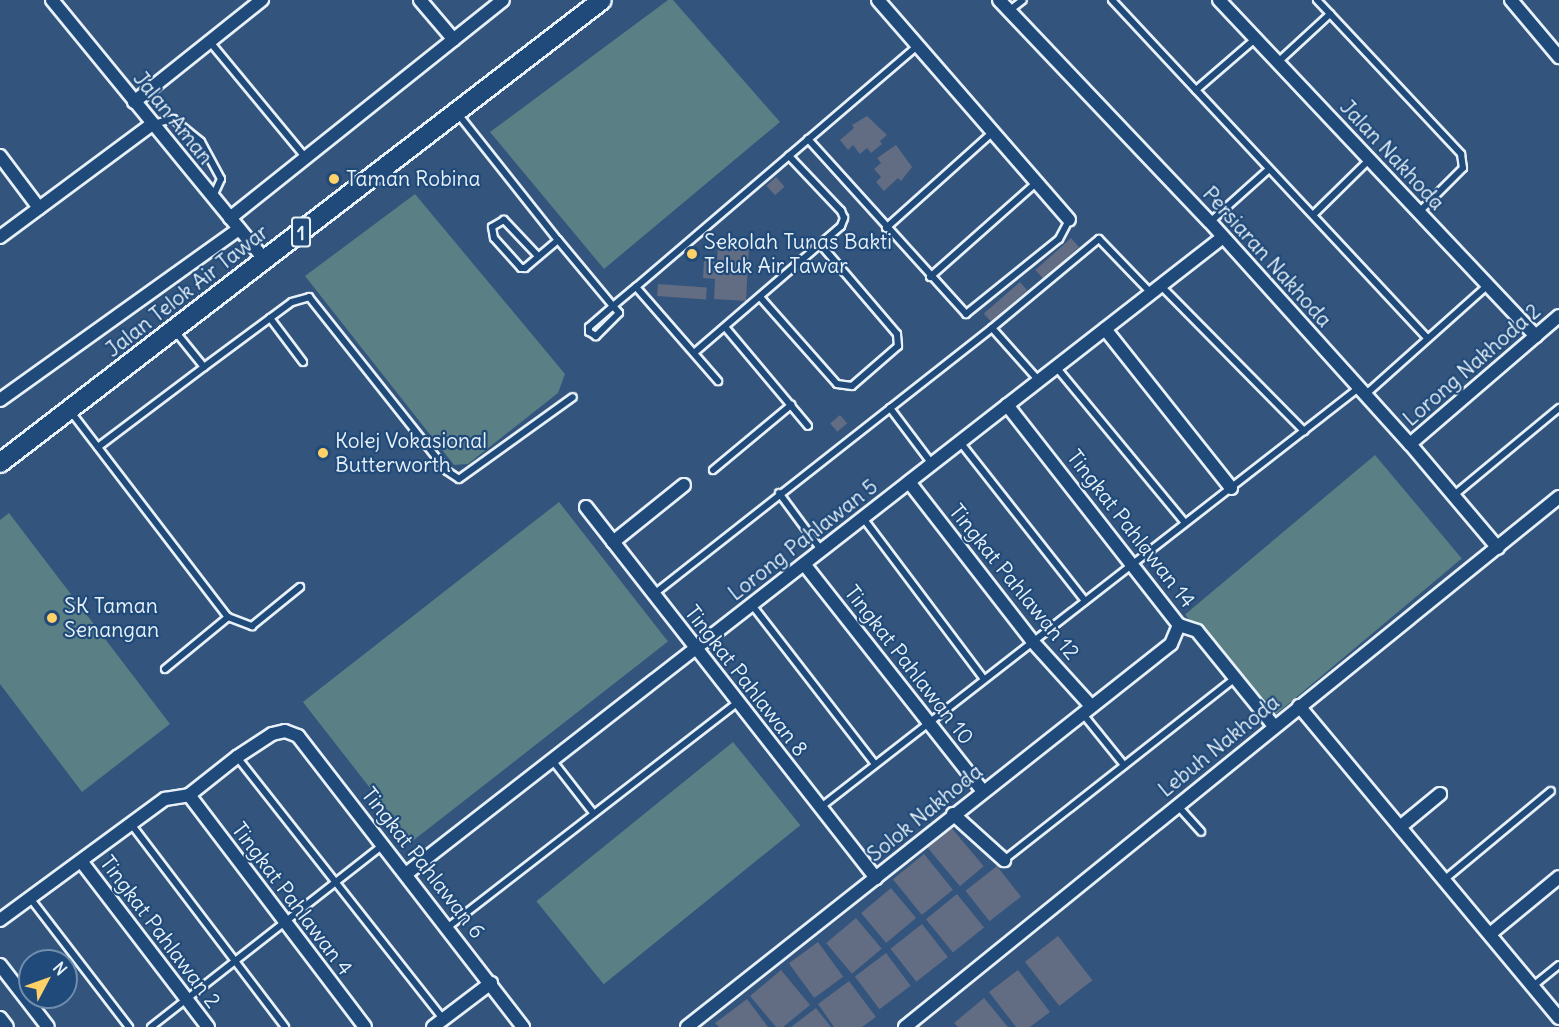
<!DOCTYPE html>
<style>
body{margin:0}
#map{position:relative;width:1559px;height:1027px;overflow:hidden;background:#33547c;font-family:Delius,sans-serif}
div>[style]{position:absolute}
.green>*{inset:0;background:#5a7f85;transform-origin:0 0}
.building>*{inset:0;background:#626c82;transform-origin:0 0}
.roads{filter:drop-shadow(2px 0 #e8f1f8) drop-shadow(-2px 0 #e8f1f8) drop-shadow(0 2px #e8f1f8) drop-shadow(0 -2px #e8f1f8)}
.service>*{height:6px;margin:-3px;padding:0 3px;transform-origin:3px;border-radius:3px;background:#1f4a7a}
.minor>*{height:12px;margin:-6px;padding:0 6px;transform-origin:6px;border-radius:6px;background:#1f4a7a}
.primary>*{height:18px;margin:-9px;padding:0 9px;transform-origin:9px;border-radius:9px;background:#1f4a7a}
.dots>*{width:16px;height:16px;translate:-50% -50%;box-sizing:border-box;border:3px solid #1f4a7a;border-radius:50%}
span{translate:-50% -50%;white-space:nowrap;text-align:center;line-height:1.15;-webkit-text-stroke:4.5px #1f4a7a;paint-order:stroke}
.shield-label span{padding:2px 4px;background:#1f4a7a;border:2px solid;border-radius:4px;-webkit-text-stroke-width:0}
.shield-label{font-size:20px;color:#e8f1f8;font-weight:700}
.street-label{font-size:21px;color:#e8f1f8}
.poi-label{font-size:21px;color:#e8f1f8}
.left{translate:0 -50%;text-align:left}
.north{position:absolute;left:18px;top:949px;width:60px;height:60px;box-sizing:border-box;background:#1f4a7a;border:2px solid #6f8dac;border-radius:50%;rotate:49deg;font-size:16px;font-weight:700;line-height:24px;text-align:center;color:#e8f1f8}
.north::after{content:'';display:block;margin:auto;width:21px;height:27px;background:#ffd166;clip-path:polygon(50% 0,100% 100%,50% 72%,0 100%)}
</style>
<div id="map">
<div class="green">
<i style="clip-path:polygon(668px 0,673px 0,780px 122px,604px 269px,490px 132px)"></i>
<i style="clip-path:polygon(415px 194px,565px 374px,558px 393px,468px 464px,454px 465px,305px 276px)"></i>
<i style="left:1375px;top:455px;width:135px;height:248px;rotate:50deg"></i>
<i style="left:559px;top:502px;width:177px;height:325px;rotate:52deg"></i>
<i style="clip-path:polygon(9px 513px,170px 724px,82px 792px,0 684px,0 520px)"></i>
<i style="left:733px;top:742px;width:107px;height:253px;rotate:51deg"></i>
</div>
<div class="building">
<i style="clip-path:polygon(867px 116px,887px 135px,880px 141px,882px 144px,871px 153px,867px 148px,860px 154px,853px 145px,848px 150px,840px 140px,854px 128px,852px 125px)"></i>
<i style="clip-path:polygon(896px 145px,912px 167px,901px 181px,898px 178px,884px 191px,876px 182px,881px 177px,874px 169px,881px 163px,877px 158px)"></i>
<i style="left:776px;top:177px;width:13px;height:13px;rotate:48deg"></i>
<i style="left:1071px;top:238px;width:12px;height:48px;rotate:48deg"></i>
<i style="clip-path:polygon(718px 244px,749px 246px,746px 301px,714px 299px,715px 279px,703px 278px,704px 261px,717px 262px)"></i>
<i style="left:1020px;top:282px;width:11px;height:48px;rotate:49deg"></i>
<i style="left:658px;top:284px;width:49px;height:12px;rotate:4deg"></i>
<i style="left:840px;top:415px;width:11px;height:13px;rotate:49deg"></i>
<i style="left:949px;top:825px;width:54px;height:31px;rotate:50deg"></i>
<i style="left:924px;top:854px;width:46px;height:40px;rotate:51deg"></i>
<i style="left:997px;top:866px;width:39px;height:40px;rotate:52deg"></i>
<i style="left:891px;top:888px;width:39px;height:39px;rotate:50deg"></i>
<i style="left:957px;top:894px;width:43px;height:40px;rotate:51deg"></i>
<i style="left:856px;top:918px;width:40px;height:39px;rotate:50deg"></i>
<i style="left:922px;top:924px;width:42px;height:40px;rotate:52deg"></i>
<i style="left:1058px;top:936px;width:56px;height:42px;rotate:52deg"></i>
<i style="left:818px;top:942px;width:43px;height:36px;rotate:54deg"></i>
<i style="left:886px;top:953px;width:41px;height:39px;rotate:53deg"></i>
<i style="clip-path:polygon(781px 970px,810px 1005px,783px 1027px,776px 1027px,750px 996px)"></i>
<i style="clip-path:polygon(1018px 970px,1050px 1012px,1030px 1027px,1016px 1027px,989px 992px)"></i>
<i style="clip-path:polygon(849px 981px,876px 1017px,862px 1027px,834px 1027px,818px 1004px)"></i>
<i style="clip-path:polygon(984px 998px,1008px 1027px,958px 1027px,954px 1023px)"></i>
<i style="clip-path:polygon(747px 999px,768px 1027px,719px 1027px,715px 1023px)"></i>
<i style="clip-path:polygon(816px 1008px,831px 1027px,791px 1027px)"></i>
</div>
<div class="roads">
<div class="service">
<i style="left:1112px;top:0;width:462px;rotate:47deg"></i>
<i style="left:1317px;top:0;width:211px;rotate:46.9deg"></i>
<i style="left:1461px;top:154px;width:14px;rotate:82deg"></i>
<i style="left:1463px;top:168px;width:62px;rotate:135deg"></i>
<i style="left:1010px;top:10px;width:16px;rotate:-38deg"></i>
<i style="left:210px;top:42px;width:149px;rotate:50.4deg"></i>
<i style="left:1278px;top:62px;width:71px;rotate:-42.7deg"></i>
<i style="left:1196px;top:90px;width:78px;rotate:-40.8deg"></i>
<i style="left:458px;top:114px;width:161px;rotate:51.6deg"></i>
<i style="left:558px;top:240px;width:86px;rotate:50.2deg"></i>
<i style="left:613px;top:306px;width:9px;rotate:49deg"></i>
<i style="left:619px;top:313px;width:33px;rotate:135deg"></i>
<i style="left:596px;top:336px;width:8px;rotate:-150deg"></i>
<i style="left:589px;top:332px;width:5px;rotate:-90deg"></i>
<i style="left:589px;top:327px;width:32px;rotate:-41deg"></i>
<i style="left:613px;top:306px;width:30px;rotate:-40deg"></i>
<i style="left:636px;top:287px;width:372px;rotate:-40.6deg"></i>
<i style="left:153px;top:124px;width:21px;rotate:-14deg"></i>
<i style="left:173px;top:119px;width:36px;rotate:39deg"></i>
<i style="left:201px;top:142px;width:42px;rotate:61.6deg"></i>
<i style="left:221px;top:179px;width:19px;rotate:115deg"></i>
<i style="left:808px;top:139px;width:236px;rotate:47.9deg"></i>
<i style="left:966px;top:314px;width:119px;rotate:-38.9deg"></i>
<i style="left:1059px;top:239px;width:21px;rotate:-62deg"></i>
<i style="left:1313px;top:215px;width:80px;rotate:-44.5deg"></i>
<i style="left:1210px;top:222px;width:79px;rotate:-41.9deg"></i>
<i style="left:886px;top:228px;width:144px;rotate:-41.9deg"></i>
<i style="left:538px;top:256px;width:50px;rotate:-133.4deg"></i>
<i style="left:504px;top:220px;width:14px;rotate:150deg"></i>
<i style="left:492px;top:227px;width:11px;rotate:80deg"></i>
<i style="left:494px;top:238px;width:40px;rotate:48deg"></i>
<i style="left:521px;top:268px;width:4px"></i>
<i style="left:525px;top:268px;width:43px;rotate:-40.3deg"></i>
<i style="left:930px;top:277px;width:144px;rotate:-41.6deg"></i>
<i style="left:1161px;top:286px;width:204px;rotate:45.4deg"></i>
<i style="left:636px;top:287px;width:125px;rotate:48.9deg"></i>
<i style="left:760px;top:297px;width:116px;rotate:48.5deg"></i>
<i style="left:837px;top:384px;width:15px;rotate:8deg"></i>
<i style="left:852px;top:386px;width:61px;rotate:-41deg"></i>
<i style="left:898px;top:346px;width:12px;rotate:-95deg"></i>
<i style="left:897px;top:334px;width:118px;rotate:-130.5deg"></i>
<i style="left:270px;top:318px;width:55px;rotate:53.1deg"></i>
<i style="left:725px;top:327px;width:129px;rotate:50deg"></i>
<i style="left:992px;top:328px;width:71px;rotate:48.4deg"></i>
<i style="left:694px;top:353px;width:194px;rotate:-40.8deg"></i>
<i style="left:841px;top:226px;width:9px;rotate:-69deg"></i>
<i style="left:844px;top:218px;width:8px;rotate:-113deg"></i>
<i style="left:841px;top:211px;width:76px;rotate:-133.4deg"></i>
<i style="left:204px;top:367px;width:109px;rotate:-36.5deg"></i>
<i style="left:292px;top:302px;width:18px;rotate:-16deg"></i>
<i style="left:309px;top:297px;width:222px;rotate:51.6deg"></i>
<i style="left:447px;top:471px;width:14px;rotate:34deg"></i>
<i style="left:459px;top:479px;width:140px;rotate:-35.7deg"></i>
<i style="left:1056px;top:367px;width:202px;rotate:50.4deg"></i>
<i style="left:1366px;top:394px;width:164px;rotate:-41.8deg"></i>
<i style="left:890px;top:408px;width:70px;rotate:53.1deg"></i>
<i style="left:71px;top:412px;width:258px;rotate:52.6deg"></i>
<i style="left:228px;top:617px;width:26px;rotate:21deg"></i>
<i style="left:252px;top:626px;width:62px;rotate:-39.1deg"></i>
<i style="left:960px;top:442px;width:202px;rotate:51.8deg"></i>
<i style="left:98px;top:447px;width:133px;rotate:-37deg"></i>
<i style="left:204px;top:367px;width:48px;rotate:-129deg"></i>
<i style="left:713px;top:470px;width:102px;rotate:-39.8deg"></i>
<i style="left:779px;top:493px;width:71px;rotate:53.6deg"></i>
<i style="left:1453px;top:496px;width:138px;rotate:-39.7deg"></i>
<i style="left:863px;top:518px;width:201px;rotate:53.1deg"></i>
<i style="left:654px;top:594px;width:430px;rotate:-38.2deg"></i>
<i style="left:992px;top:328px;width:139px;rotate:-39.8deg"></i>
<i style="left:1099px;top:239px;width:75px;rotate:46.1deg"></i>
<i style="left:752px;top:605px;width:201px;rotate:52.3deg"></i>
<i style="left:165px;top:669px;width:82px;rotate:-39.5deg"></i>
<i style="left:1082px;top:713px;width:67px;rotate:51.1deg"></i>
<i style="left:237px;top:757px;width:333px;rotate:51.8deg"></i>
<i style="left:552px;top:760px;width:68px;rotate:52.1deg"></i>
<i style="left:1177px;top:805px;width:36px;rotate:48deg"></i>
<i style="left:821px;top:807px;width:683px;rotate:-37.93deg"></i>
<i style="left:131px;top:824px;width:255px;rotate:52.8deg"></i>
<i style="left:1004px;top:860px;width:294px;rotate:-38.2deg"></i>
<i style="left:1444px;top:880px;width:139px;rotate:-39.8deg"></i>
<i style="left:30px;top:898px;width:163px;rotate:52.5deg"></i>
<i style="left:448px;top:927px;width:367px;rotate:-37.8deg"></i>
<i style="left:1533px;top:986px;width:33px;rotate:-39deg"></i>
<i style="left:151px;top:1027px;width:295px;rotate:-38.1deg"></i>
</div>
<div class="minor">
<i style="left:52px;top:0;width:336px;rotate:50.7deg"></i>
<i style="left:420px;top:0;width:52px;rotate:49.6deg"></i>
<i style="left:878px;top:0;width:291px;rotate:49deg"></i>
<i style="left:999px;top:0;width:306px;rotate:46.5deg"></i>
<i style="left:1210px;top:222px;width:299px;rotate:48deg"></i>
<i style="left:1410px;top:444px;width:136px;rotate:49.8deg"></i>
<i style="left:1219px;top:0;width:462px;rotate:46.7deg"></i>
<i style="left:1511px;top:0;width:75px;rotate:49.9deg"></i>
<i style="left:134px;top:102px;width:164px;rotate:-38.6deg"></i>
<i style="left:0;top:156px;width:65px;rotate:53.1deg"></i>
<i style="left:230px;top:218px;width:349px;rotate:-38.6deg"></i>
<i style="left:0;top:237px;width:189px;rotate:-36.6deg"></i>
<i style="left:1105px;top:329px;width:203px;rotate:51.6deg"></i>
<i style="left:0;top:400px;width:294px;rotate:-35.6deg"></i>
<i style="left:1007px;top:405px;width:279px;rotate:52deg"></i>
<i style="left:1410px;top:444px;width:196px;rotate:-40.7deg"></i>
<i style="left:909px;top:482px;width:202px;rotate:52.2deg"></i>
<i style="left:1033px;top:642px;width:86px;rotate:47.8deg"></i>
<i style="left:586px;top:507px;width:471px;rotate:52deg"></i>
<i style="left:613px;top:542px;width:91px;rotate:-38.8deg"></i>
<i style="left:804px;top:564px;width:288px;rotate:51.8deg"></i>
<i style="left:1179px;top:625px;width:19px;rotate:18deg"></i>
<i style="left:1197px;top:631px;width:122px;rotate:51deg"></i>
<i style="left:1299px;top:706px;width:406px;rotate:50.2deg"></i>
<i style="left:189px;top:795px;width:291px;rotate:52.8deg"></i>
<i style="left:953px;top:814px;width:69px;rotate:42deg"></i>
<i style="left:1400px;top:827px;width:52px;rotate:-39.5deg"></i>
<i style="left:81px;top:861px;width:209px;rotate:52.6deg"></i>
<i style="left:406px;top:874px;width:1036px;rotate:-37.94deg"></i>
<i style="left:0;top:920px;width:205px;rotate:-36.3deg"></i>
<i style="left:165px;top:799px;width:24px;rotate:-9deg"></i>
<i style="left:189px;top:795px;width:61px;rotate:-38.4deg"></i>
<i style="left:237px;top:757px;width:42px;rotate:-33.3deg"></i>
<i style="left:272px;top:734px;width:13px;rotate:-13deg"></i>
<i style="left:285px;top:731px;width:14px;rotate:21deg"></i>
<i style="left:298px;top:736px;width:368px;rotate:52.3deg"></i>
<i style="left:1490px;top:934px;width:89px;rotate:-39.6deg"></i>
<i style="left:0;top:965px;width:78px;rotate:52.3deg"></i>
<i style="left:0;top:1018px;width:11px;rotate:52deg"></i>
<i style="left:433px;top:1027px;width:73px;rotate:-37.2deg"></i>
<i style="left:687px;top:1027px;width:617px;rotate:-38.36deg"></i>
<i style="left:1171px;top:644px;width:21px;rotate:-67deg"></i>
<i style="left:905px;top:1027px;width:842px;rotate:-39.02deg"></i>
</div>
<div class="primary">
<i style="left:0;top:463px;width:759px;rotate:-37.56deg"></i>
</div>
</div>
<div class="dots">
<i style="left:334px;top:179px;background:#ffd166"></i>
<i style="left:692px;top:254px;background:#ffd166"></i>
<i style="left:323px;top:453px;background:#ffd166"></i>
<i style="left:52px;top:618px;background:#ffd166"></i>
</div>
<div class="shield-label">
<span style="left:301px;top:232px">1</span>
</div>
<div class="street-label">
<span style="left:173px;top:118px;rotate:51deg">Jalan Aman</span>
<span style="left:1392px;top:155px;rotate:47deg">Jalan Nakhoda</span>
<span style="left:1267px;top:257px;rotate:48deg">Persiaran Nakhoda</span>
<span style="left:187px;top:291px;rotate:-38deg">Jalan Telok Air Tawar</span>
<span style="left:1472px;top:365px;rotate:-41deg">Lorong Nakhoda 2</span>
<span style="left:1131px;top:529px;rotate:52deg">Tingkat Pahlawan 14</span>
<span style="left:803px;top:540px;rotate:-38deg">Lorong Pahlawan 5</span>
<span style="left:1014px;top:582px;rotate:51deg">Tingkat Pahlawan 12</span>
<span style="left:909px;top:665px;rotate:52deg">Tingkat Pahlawan 10</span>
<span style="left:746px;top:681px;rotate:52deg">Tingkat Pahlawan 8</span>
<span style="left:1219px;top:746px;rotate:-39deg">Lebuh Nakhoda</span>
<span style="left:925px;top:813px;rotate:-39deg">Solok Nakhoda</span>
<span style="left:423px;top:863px;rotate:52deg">Tingkat Pahlawan 6</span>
<span style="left:292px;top:899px;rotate:53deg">Tingkat Pahlawan 4</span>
<span style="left:160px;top:932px;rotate:53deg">Tingkat Pahlawan 2</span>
</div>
<div class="poi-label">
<span class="left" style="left:346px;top:179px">Taman Robina</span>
<span class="left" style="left:704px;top:254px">Sekolah Tunas Bakti<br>Teluk Air Tawar</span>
<span class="left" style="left:335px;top:453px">Kolej Vokasional<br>Butterworth</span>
<span class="left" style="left:64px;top:618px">SK Taman<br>Senangan</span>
</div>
<div class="north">N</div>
</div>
